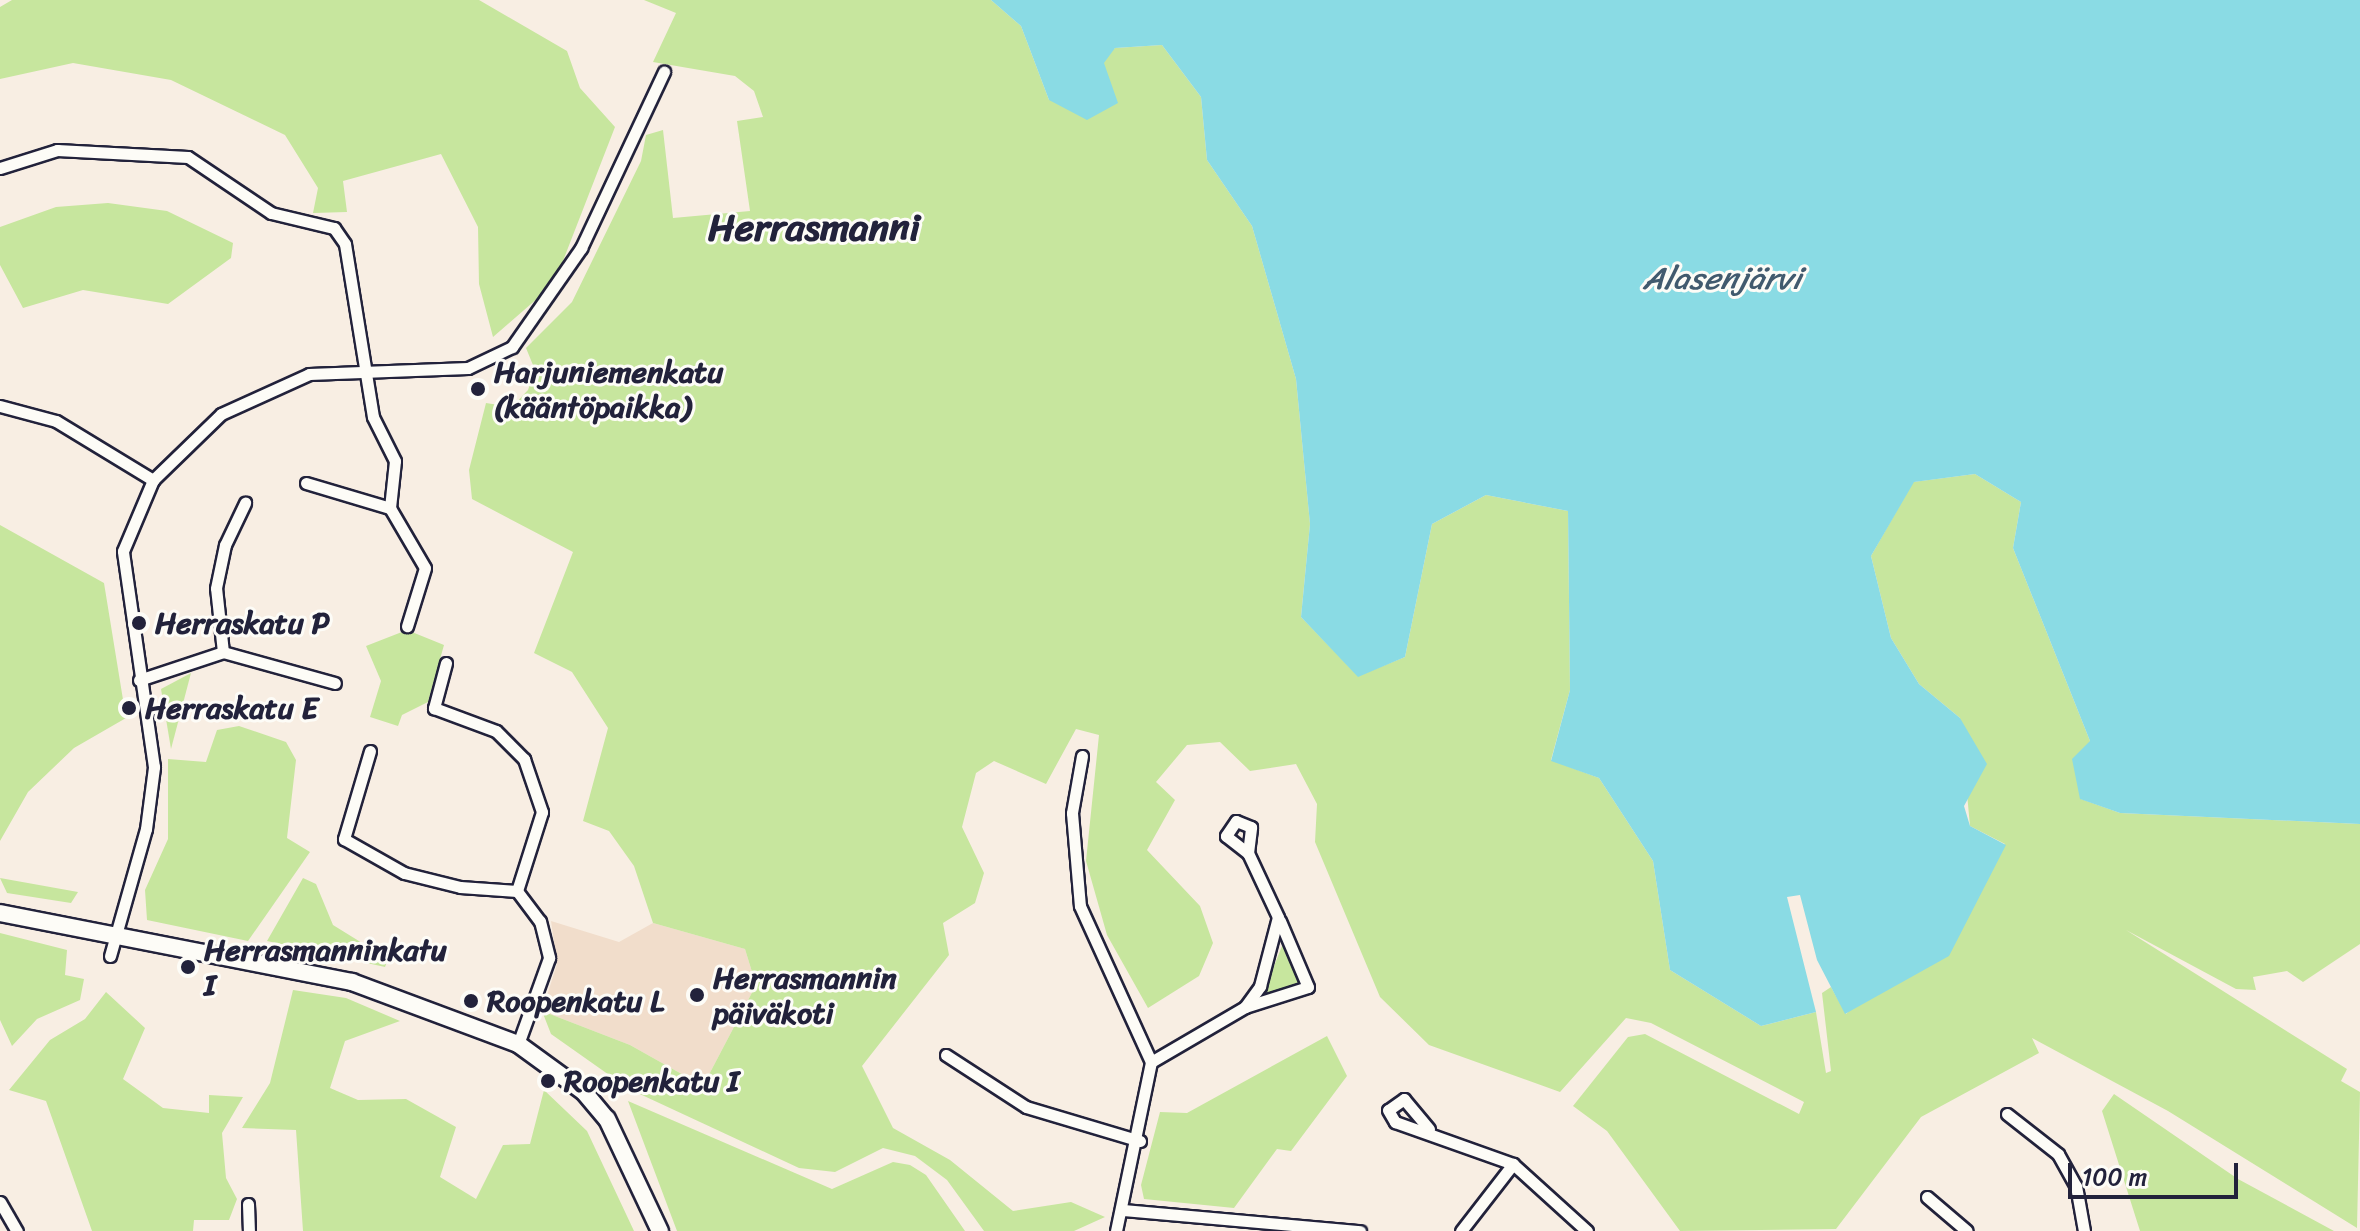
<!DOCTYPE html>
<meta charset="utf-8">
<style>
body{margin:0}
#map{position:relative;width:2360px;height:1231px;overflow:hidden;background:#f8eee3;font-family:Sriracha,sans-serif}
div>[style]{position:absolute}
.built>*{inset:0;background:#f1ddcb}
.green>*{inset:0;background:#c7e69e}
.water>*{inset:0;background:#8adbe4}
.roads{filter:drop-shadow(2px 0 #22223b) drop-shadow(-2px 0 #22223b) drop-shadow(0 2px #22223b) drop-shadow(0 -2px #22223b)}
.street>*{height:11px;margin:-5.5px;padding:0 5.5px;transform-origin:5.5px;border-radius:5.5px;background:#fdfcf7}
.secondary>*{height:16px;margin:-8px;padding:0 8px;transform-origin:8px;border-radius:8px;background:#fdfcf7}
.dots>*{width:22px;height:22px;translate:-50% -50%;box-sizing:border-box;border:4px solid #fdfcf7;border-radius:50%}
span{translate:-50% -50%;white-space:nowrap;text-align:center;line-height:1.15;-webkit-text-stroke:6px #fdfcf7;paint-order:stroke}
.poi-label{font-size:30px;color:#22223b;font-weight:700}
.left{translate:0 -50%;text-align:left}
.water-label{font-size:32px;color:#415a6e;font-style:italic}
.district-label{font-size:38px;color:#22223b;font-weight:700}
.scale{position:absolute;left:2068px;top:1163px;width:170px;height:36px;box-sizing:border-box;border:4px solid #22223b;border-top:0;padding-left:10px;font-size:24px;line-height:28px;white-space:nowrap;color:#22223b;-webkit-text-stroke:6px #fdfcf7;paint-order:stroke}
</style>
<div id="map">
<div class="built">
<i style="clip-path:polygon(551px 921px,619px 942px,653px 923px,745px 949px,756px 985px,703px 1086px,630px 1045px,542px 1011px,557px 964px)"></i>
</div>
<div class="green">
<i style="clip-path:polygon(12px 0,479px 0,567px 51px,580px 88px,615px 127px,554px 284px,493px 337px,479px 284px,478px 227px,441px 154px,343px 181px,347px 212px,313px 213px,318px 188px,285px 135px,171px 80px,73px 63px,0 79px,0 7px)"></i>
<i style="clip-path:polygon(644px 0,991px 0,1021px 26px,1049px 100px,1115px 48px,1162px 45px,1201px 97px,1207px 160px,1252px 226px,1296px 379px,1310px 524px,1301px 617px,1358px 676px,1405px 657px,1432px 524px,1486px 495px,1568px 511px,1570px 690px,1551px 760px,1599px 778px,1653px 861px,1670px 970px,1761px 1026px,1816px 1012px,1826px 1073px,1831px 1071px,1822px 993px,1831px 987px,1846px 1014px,2005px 844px,1970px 826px,1960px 718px,1919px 684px,1891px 638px,1871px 556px,1913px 482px,1975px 474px,2021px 502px,2013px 548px,2090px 741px,2081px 799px,2120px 813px,2360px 824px,2360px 944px,2303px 982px,2287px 971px,2253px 977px,2256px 990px,2236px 989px,2126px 930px,2347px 1069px,2341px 1081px,2360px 1092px,2357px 1228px,2168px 1111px,2032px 1038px,2039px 1053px,1921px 1117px,1836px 1229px,1680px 1231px,1607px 1131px,1573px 1106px,1628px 1037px,1645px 1034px,1799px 1114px,1804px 1102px,1651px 1023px,1626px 1018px,1560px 1092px,1429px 1045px,1380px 997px,1315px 842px,1317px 804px,1296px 764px,1250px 771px,1220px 742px,1187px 745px,1156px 782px,1175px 800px,1147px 850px,1200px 906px,1213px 943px,1199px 976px,1148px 1008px,1107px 935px,1086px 861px,1099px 735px,1076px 729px,1046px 784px,994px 761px,976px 773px,962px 827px,984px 873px,975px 903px,943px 923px,949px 955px,862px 1066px,893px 1128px,950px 1160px,1013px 1211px,1071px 1202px,1105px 1217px,1074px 1231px,984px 1231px,947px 1180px,915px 1156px,883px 1148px,835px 1172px,799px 1168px,629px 1089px,551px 1034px,542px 1011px,630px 1045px,703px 1086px,756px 985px,745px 949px,653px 923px,634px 866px,609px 831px,583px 821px,608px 728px,572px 672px,534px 653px,573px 552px,472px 499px,469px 470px,486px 403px,512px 407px,528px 390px,535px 370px,526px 348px,572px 302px,641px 161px,646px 135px,663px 130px,673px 218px,750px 211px,737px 121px,763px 117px,754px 91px,735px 76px,653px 62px,676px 13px)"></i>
<i style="clip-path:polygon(108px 203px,167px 211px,233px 243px,231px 258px,168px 304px,83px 290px,23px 308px,0 265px,0 227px,56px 207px)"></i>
<i style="clip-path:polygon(0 525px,104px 583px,126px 718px,74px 748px,28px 792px,0 841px)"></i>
<i style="clip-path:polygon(407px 630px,444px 645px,428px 702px,402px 715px,398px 726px,370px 717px,381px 681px,366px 646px)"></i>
<i style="clip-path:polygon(191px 673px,171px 749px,161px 689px)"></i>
<i style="clip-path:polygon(239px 726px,286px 742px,296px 760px,287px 838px,310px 852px,248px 941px,147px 920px,145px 890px,168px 839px,168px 759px,206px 762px,217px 730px)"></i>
<i style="clip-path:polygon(0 878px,78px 892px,71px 903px,7px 893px)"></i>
<i style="clip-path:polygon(303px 878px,316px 884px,333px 925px,388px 959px,385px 967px,267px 941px)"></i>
<i style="clip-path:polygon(0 933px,67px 950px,65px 975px,84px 979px,80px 1000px,37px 1019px,12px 1046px,0 1020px)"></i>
<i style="clip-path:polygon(1284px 941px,1299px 983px,1258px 998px,1270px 976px)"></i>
<i style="clip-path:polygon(293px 990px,346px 998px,400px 1021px,345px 1041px,330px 1088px,358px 1100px,406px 1099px,456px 1127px,440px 1177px,476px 1199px,503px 1145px,530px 1144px,544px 1090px,587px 1131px,634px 1231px,303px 1231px,296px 1130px,242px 1128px,270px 1083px)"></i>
<i style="clip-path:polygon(106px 992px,145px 1028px,123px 1079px,163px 1108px,209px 1113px,209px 1095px,243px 1097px,222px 1133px,226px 1178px,237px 1199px,229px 1220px,194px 1220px,193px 1231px,92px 1231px,46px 1101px,9px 1090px,50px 1040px,85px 1019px)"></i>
<i style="clip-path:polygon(1327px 1036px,1347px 1076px,1291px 1151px,1277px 1149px,1234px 1208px,1144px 1199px,1141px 1185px,1160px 1112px,1187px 1113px)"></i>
<i style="clip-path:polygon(2114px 1094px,2238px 1179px,2334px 1231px,2140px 1231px,2102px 1111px)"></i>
<i style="clip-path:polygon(628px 1101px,832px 1189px,893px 1162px,910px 1165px,926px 1175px,965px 1231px,677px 1231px)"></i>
</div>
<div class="water">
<i style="clip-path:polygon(991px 0,2360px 0,2360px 824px,2120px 813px,2080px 799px,2072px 759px,2090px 741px,2013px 548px,2021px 502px,1975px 474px,1914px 482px,1871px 556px,1891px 638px,1919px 684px,1960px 718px,1987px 764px,1964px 806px,1970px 826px,2006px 845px,1949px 956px,1845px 1014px,1817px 960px,1800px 895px,1787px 897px,1816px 1012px,1761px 1026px,1670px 970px,1653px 861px,1599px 778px,1551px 761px,1570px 690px,1568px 511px,1486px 495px,1432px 524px,1405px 657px,1358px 677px,1301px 617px,1310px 524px,1296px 379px,1252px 226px,1207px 160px,1201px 97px,1162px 45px,1115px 48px,1104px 63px,1118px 103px,1087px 120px,1049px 100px,1021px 26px)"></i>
</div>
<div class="roads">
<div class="street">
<i style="left:0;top:168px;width:60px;rotate:-17.5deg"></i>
<i style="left:57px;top:150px;width:131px;rotate:3.1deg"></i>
<i style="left:188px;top:157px;width:100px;rotate:34deg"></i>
<i style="left:271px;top:213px;width:65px;rotate:13.4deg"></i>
<i style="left:334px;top:228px;width:19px;rotate:55deg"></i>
<i style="left:345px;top:244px;width:175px;rotate:80.8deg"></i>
<i style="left:373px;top:417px;width:49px;rotate:63.4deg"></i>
<i style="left:395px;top:461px;width:47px;rotate:96.1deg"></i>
<i style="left:0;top:406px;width:58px;rotate:15deg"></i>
<i style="left:56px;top:421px;width:114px;rotate:31.3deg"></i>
<i style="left:306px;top:483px;width:88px;rotate:16.6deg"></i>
<i style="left:390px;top:508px;width:69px;rotate:59.7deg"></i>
<i style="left:425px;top:568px;width:61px;rotate:107.2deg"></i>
<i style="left:223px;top:652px;width:64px;rotate:-96.2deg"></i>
<i style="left:216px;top:588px;width:44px;rotate:-78.2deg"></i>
<i style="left:225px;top:545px;width:47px;rotate:-64.5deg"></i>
<i style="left:223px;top:652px;width:116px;rotate:15.5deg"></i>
<i style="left:446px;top:663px;width:47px;rotate:104.9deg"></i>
<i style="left:434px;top:708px;width:66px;rotate:20.4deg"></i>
<i style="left:496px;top:731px;width:40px;rotate:45deg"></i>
<i style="left:524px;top:759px;width:56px;rotate:71.2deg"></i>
<i style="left:542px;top:812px;width:83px;rotate:107.6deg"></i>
<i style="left:139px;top:680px;width:89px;rotate:-18.4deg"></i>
<i style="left:370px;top:751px;width:92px;rotate:106.5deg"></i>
<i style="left:344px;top:839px;width:69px;rotate:29.5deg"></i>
<i style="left:404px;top:873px;width:58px;rotate:14deg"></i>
<i style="left:460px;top:887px;width:57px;rotate:4deg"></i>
<i style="left:1082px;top:756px;width:58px;rotate:100deg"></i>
<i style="left:1072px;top:813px;width:93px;rotate:85.1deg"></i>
<i style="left:1080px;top:906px;width:171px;rotate:65.5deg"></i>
<i style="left:1151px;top:1062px;width:173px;rotate:101.7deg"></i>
<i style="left:517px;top:891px;width:38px;rotate:53deg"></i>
<i style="left:540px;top:921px;width:38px;rotate:76deg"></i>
<i style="left:549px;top:958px;width:91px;rotate:109.8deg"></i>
<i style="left:110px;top:956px;width:132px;rotate:-74.2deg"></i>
<i style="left:146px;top:829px;width:63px;rotate:-82.6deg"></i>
<i style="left:154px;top:767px;width:218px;rotate:-98.2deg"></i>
<i style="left:123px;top:551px;width:77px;rotate:-67.1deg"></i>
<i style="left:153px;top:480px;width:95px;rotate:-44.1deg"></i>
<i style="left:221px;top:414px;width:97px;rotate:-24.4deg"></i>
<i style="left:309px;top:374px;width:159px;rotate:-2.2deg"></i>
<i style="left:468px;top:368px;width:49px;rotate:-25.5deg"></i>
<i style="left:512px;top:347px;width:121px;rotate:-55.1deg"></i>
<i style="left:581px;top:248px;width:195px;rotate:-64.8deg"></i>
<i style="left:1245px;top:1007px;width:66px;rotate:-17.6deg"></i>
<i style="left:1308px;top:987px;width:72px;rotate:-113deg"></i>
<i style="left:946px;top:1055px;width:95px;rotate:33deg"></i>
<i style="left:1026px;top:1107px;width:119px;rotate:16.6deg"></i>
<i style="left:1151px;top:1062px;width:109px;rotate:-30.3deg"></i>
<i style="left:1245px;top:1007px;width:26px;rotate:-54deg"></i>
<i style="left:1260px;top:986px;width:71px;rotate:-75.4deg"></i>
<i style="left:1278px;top:917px;width:71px;rotate:-115.1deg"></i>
<i style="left:1248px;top:853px;width:26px;rotate:-83deg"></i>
<i style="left:1251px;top:827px;width:16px;rotate:-158deg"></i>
<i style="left:1236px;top:821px;width:18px;rotate:124deg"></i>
<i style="left:1226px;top:836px;width:28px;rotate:38deg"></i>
<i style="left:2007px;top:1114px;width:65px;rotate:38.1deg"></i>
<i style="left:2058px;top:1154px;width:37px;rotate:61deg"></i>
<i style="left:2076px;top:1186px;width:46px;rotate:79.9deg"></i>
<i style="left:1429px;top:1129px;width:39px;rotate:-130deg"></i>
<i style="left:1404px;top:1099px;width:19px;rotate:145deg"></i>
<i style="left:1388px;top:1110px;width:14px;rotate:60deg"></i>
<i style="left:1395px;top:1122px;width:125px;rotate:19.6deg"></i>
<i style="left:1513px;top:1164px;width:100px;rotate:42.2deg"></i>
<i style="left:1927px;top:1197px;width:52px;rotate:40.4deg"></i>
<i style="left:0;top:1202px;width:34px;rotate:60deg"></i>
<i style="left:248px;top:1204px;width:27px;rotate:88deg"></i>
<i style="left:1123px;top:1210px;width:238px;rotate:5.1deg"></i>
<i style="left:1461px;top:1231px;width:85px;rotate:-52.2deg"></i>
</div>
<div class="secondary">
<i style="left:0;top:913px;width:359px;rotate:11.1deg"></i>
<i style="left:352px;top:982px;width:177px;rotate:20.5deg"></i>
<i style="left:518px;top:1044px;width:82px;rotate:36deg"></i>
<i style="left:584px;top:1092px;width:35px;rotate:50deg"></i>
<i style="left:607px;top:1119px;width:124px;rotate:64.7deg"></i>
</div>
</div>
<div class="dots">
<i style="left:478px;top:389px;background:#22223b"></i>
<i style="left:139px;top:623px;background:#22223b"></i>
<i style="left:129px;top:708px;background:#22223b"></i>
<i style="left:188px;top:967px;background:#22223b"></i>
<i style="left:697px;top:995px;background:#22223b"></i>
<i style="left:471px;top:1001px;background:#22223b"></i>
<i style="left:548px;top:1081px;background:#22223b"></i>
</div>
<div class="poi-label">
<span class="left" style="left:494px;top:389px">Harjuniemenkatu<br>(kääntöpaikka)</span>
<span class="left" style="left:155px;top:623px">Herraskatu P</span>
<span class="left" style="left:145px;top:708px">Herraskatu E</span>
<span class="left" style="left:204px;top:967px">Herrasmanninkatu<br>I</span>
<span class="left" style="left:713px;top:995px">Herrasmannin<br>päiväkoti</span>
<span class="left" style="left:487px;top:1001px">Roopenkatu L</span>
<span class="left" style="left:564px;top:1081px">Roopenkatu I</span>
</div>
<div class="water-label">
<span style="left:1722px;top:279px">Alasenjärvi</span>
</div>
<div class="district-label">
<span style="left:814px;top:228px">Herrasmanni</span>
</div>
<div class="scale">100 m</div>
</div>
